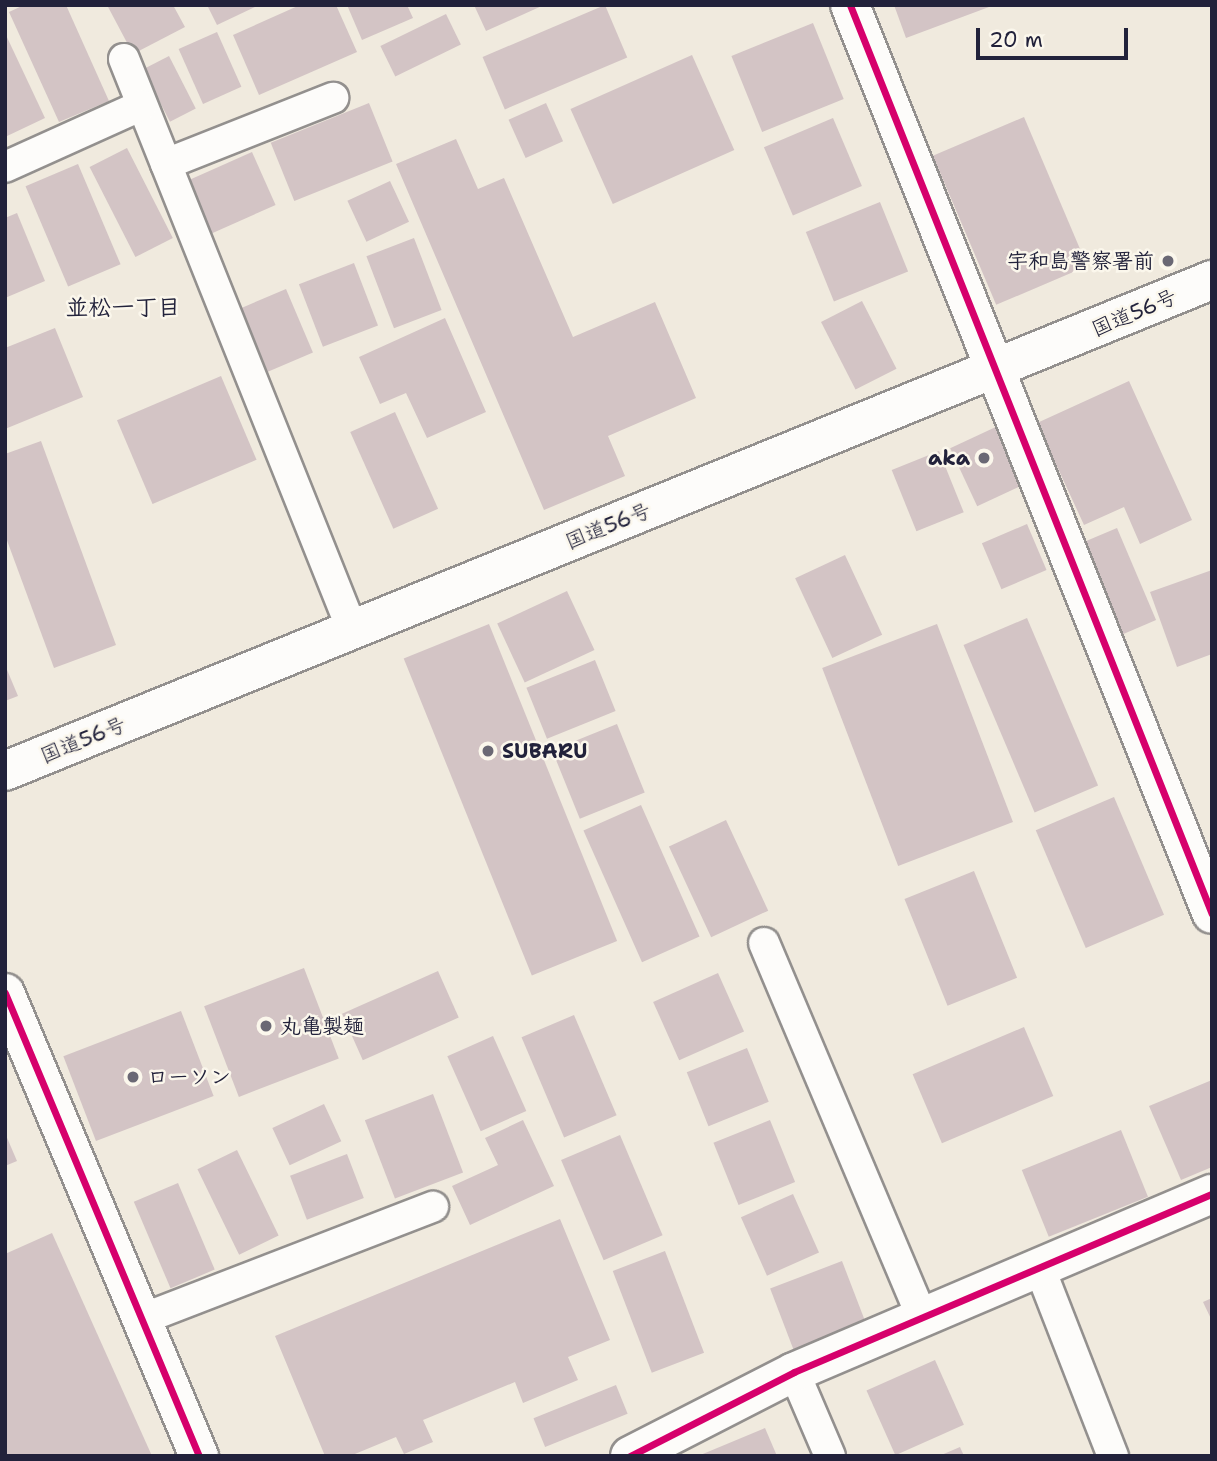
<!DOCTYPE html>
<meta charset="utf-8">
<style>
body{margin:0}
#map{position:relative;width:1217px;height:1461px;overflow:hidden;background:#f0eade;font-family:"Shantell Sans","Klee One",sans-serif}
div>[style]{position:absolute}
.building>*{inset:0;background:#d3c4c5;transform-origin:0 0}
.roads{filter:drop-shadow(2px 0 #93908e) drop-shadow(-2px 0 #93908e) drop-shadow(0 2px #93908e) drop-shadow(0 -2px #93908e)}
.lane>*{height:30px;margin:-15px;padding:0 15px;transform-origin:15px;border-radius:15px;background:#fdfcfa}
.street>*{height:38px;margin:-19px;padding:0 19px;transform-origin:19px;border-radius:19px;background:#fdfcfa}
.highway>*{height:38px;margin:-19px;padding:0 19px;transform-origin:19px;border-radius:19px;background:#fdfcfa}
.cycleway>*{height:7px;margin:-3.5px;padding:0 3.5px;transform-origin:3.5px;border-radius:3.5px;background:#d6006c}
.dots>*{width:19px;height:19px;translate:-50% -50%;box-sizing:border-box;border:4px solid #fbf7ec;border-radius:50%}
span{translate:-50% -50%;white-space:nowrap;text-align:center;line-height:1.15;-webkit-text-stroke:5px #fbf7ec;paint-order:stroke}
.poi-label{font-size:21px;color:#22223b;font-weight:700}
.right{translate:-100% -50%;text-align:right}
.left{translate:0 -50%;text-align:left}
.street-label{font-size:21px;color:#22223b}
.neighbourhood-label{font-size:23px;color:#22223b;font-weight:700}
.frame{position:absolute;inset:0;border:7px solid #22223b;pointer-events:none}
.scale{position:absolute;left:976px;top:28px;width:152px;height:32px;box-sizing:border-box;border:4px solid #22223b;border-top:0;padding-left:9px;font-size:21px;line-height:24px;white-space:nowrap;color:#22223b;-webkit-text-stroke:5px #fbf7ec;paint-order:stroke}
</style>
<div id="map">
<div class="building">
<i style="clip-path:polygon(24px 5px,66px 5px,109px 101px,59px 122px,9px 12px)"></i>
<i style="clip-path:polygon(107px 5px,173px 5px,185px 27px,133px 54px)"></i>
<i style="clip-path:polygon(207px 5px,259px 5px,217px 25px)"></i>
<i style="clip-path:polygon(300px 5px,336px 5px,357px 52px,259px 95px,233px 35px)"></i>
<i style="clip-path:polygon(347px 5px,407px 5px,413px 18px,362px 40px)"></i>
<i style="clip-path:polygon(474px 5px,544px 5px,486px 31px)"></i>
<i style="left:605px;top:5px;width:57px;height:133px;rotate:67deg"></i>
<i style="clip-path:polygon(894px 5px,988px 5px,989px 7px,906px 38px)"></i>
<i style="left:446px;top:14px;width:34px;height:73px;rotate:64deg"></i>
<i style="left:813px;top:23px;width:82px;height:88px;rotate:68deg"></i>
<i style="left:217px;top:32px;width:60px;height:42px;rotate:66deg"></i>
<i style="clip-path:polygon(5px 33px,45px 118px,5px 137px)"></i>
<i style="left:692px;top:55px;width:104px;height:133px;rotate:66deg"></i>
<i style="left:169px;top:56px;width:59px;height:29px;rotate:63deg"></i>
<i style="left:369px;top:103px;width:63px;height:106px;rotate:68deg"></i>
<i style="left:546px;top:103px;width:42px;height:41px;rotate:66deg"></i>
<i style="left:1024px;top:117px;width:162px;height:99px;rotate:67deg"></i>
<i style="left:833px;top:118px;width:74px;height:75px;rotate:67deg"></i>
<i style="clip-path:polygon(456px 139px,478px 189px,504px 178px,573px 337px,655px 302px,696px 398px,608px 436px,625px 476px,544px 510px,396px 164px)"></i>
<i style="left:127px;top:148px;width:101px;height:42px;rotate:63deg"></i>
<i style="left:252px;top:152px;width:58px;height:75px;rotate:66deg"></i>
<i style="left:78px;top:164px;width:109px;height:57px;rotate:67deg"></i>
<i style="left:390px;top:181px;width:45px;height:47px;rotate:65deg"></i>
<i style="left:880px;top:202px;width:75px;height:80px;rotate:68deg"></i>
<i style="clip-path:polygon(17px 213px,45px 281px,5px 298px,5px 218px)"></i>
<i style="left:414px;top:238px;width:77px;height:51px;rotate:69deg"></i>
<i style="left:354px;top:263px;width:67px;height:59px;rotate:69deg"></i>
<i style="left:286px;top:289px;width:69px;height:49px;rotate:67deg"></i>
<i style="left:862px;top:301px;width:76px;height:46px;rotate:63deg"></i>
<i style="clip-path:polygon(445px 318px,486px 412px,427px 438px,406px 393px,380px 404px,359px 357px)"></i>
<i style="clip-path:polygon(55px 328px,83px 397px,5px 429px,5px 348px)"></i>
<i style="left:221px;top:376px;width:91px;height:113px;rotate:67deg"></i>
<i style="clip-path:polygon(1129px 381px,1192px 520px,1140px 544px,1124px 507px,1084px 525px,1037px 423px)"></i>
<i style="left:395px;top:412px;width:106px;height:49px;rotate:66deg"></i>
<i style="left:1000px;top:425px;width:64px;height:55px;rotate:65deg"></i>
<i style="clip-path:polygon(41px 441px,116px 645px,54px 668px,5px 535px,5px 454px)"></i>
<i style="left:939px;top:451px;width:66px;height:51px;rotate:68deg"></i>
<i style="left:1027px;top:524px;width:50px;height:49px;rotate:67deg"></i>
<i style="left:1117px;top:528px;width:100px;height:38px;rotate:67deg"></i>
<i style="left:845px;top:555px;width:88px;height:55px;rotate:65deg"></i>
<i style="clip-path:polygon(1212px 570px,1212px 654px,1177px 667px,1150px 592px)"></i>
<i style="left:567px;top:591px;width:65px;height:77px;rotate:65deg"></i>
<i style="left:1027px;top:618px;width:182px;height:69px;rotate:67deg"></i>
<i style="left:489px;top:624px;width:342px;height:92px;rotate:68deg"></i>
<i style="left:937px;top:624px;width:212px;height:123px;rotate:69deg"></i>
<i style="left:595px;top:660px;width:55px;height:74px;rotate:68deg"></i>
<i style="clip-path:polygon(5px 665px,18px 696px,5px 701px)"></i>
<i style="left:617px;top:724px;width:74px;height:70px;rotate:68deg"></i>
<i style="left:1114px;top:797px;width:128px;height:85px;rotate:67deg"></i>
<i style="left:641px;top:805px;width:144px;height:63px;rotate:66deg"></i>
<i style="left:726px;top:820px;width:100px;height:63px;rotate:65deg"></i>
<i style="left:974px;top:871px;width:115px;height:75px;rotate:68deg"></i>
<i style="left:304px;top:968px;width:97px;height:107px;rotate:69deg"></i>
<i style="left:438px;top:971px;width:51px;height:105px;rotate:66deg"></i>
<i style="left:718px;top:973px;width:64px;height:71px;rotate:66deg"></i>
<i style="left:181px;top:1011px;width:91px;height:126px;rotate:69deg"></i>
<i style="left:574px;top:1015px;width:109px;height:57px;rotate:67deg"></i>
<i style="left:1024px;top:1027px;width:75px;height:121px;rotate:67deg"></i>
<i style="left:493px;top:1036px;width:82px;height:50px;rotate:66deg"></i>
<i style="left:747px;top:1048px;width:58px;height:65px;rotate:68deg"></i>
<i style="clip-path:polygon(1212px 1080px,1212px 1167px,1181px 1180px,1149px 1106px)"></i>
<i style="left:433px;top:1094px;width:84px;height:73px;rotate:69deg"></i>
<i style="left:324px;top:1104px;width:41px;height:57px;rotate:65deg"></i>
<i style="clip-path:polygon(523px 1120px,554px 1186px,470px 1225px,452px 1186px,498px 1165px,485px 1138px)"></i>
<i style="left:770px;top:1120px;width:67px;height:61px;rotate:68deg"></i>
<i style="left:1121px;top:1130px;width:72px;height:107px;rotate:68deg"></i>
<i style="clip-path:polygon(5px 1133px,17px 1161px,5px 1166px)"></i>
<i style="left:620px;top:1135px;width:109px;height:64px;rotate:67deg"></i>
<i style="left:237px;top:1150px;width:95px;height:44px;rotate:64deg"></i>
<i style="left:347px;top:1154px;width:47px;height:61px;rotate:69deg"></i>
<i style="left:178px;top:1183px;width:94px;height:48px;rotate:67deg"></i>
<i style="left:793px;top:1194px;width:64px;height:57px;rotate:66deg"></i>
<i style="clip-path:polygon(560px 1219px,610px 1340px,568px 1357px,578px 1380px,523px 1403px,515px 1382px,423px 1420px,433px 1442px,404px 1454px,396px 1437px,350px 1456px,325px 1456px,275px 1336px)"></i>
<i style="clip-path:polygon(52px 1233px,152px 1456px,5px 1456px,5px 1254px)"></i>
<i style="left:665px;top:1251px;width:109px;height:56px;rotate:69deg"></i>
<i style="left:842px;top:1261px;width:67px;height:77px;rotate:69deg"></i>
<i style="clip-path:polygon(1212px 1298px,1212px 1321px,1203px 1302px)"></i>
<i style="left:935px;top:1360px;width:71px;height:75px;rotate:66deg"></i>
<i style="left:616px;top:1385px;width:31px;height:89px;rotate:68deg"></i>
<i style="clip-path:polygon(765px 1428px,777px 1456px,698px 1456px)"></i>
<i style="clip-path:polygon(960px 1447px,964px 1456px,939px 1456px)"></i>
</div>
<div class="roads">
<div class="lane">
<i style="left:124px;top:59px;width:614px;rotate:68.2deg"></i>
<i style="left:166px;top:164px;width:180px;rotate:-21.6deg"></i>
<i style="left:5px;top:167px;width:150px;rotate:-24.3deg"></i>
<i style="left:764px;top:943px;width:408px;rotate:67.1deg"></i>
<i style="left:1040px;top:1269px;width:201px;rotate:68.7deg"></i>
<i style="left:142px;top:1319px;width:312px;rotate:-21.1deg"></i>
<i style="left:794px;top:1372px;width:91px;rotate:66.8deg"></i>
</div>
<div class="street">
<i style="left:850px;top:5px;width:978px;rotate:68.29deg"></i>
<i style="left:5px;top:993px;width:502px;rotate:67.27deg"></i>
<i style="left:630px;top:1456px;width:184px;rotate:-27.1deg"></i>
<i style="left:794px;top:1372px;width:454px;rotate:-23.1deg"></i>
</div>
<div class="highway">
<i style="left:5px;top:771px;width:1303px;rotate:-22.14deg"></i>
</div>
</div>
<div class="cycleway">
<i style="left:850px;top:5px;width:978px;rotate:68.29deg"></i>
<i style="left:5px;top:993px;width:502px;rotate:67.27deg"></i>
<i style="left:630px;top:1456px;width:184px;rotate:-27.1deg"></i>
<i style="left:794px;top:1372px;width:454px;rotate:-23.1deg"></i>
</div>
<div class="dots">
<i style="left:1168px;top:261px;background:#6a6874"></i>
<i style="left:984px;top:458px;background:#6a6874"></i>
<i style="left:488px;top:751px;background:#6a6874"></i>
<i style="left:266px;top:1026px;background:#6a6874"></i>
<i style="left:133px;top:1077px;background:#6a6874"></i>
</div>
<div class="poi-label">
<span class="right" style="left:1154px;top:261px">宇和島警察署前</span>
<span class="right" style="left:970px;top:458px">aka</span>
<span class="left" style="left:502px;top:751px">SUBARU</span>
<span class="left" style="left:280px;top:1026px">丸亀製麺</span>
<span class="left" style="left:147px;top:1077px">ローソン</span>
</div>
<div class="street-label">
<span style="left:1134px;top:313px;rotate:-23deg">国道56号</span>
<span style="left:608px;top:526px;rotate:-22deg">国道56号</span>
<span style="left:83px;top:740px;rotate:-22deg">国道56号</span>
</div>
<div class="neighbourhood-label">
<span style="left:123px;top:307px">並松一丁目</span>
</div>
<div class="frame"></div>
<div class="scale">20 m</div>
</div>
